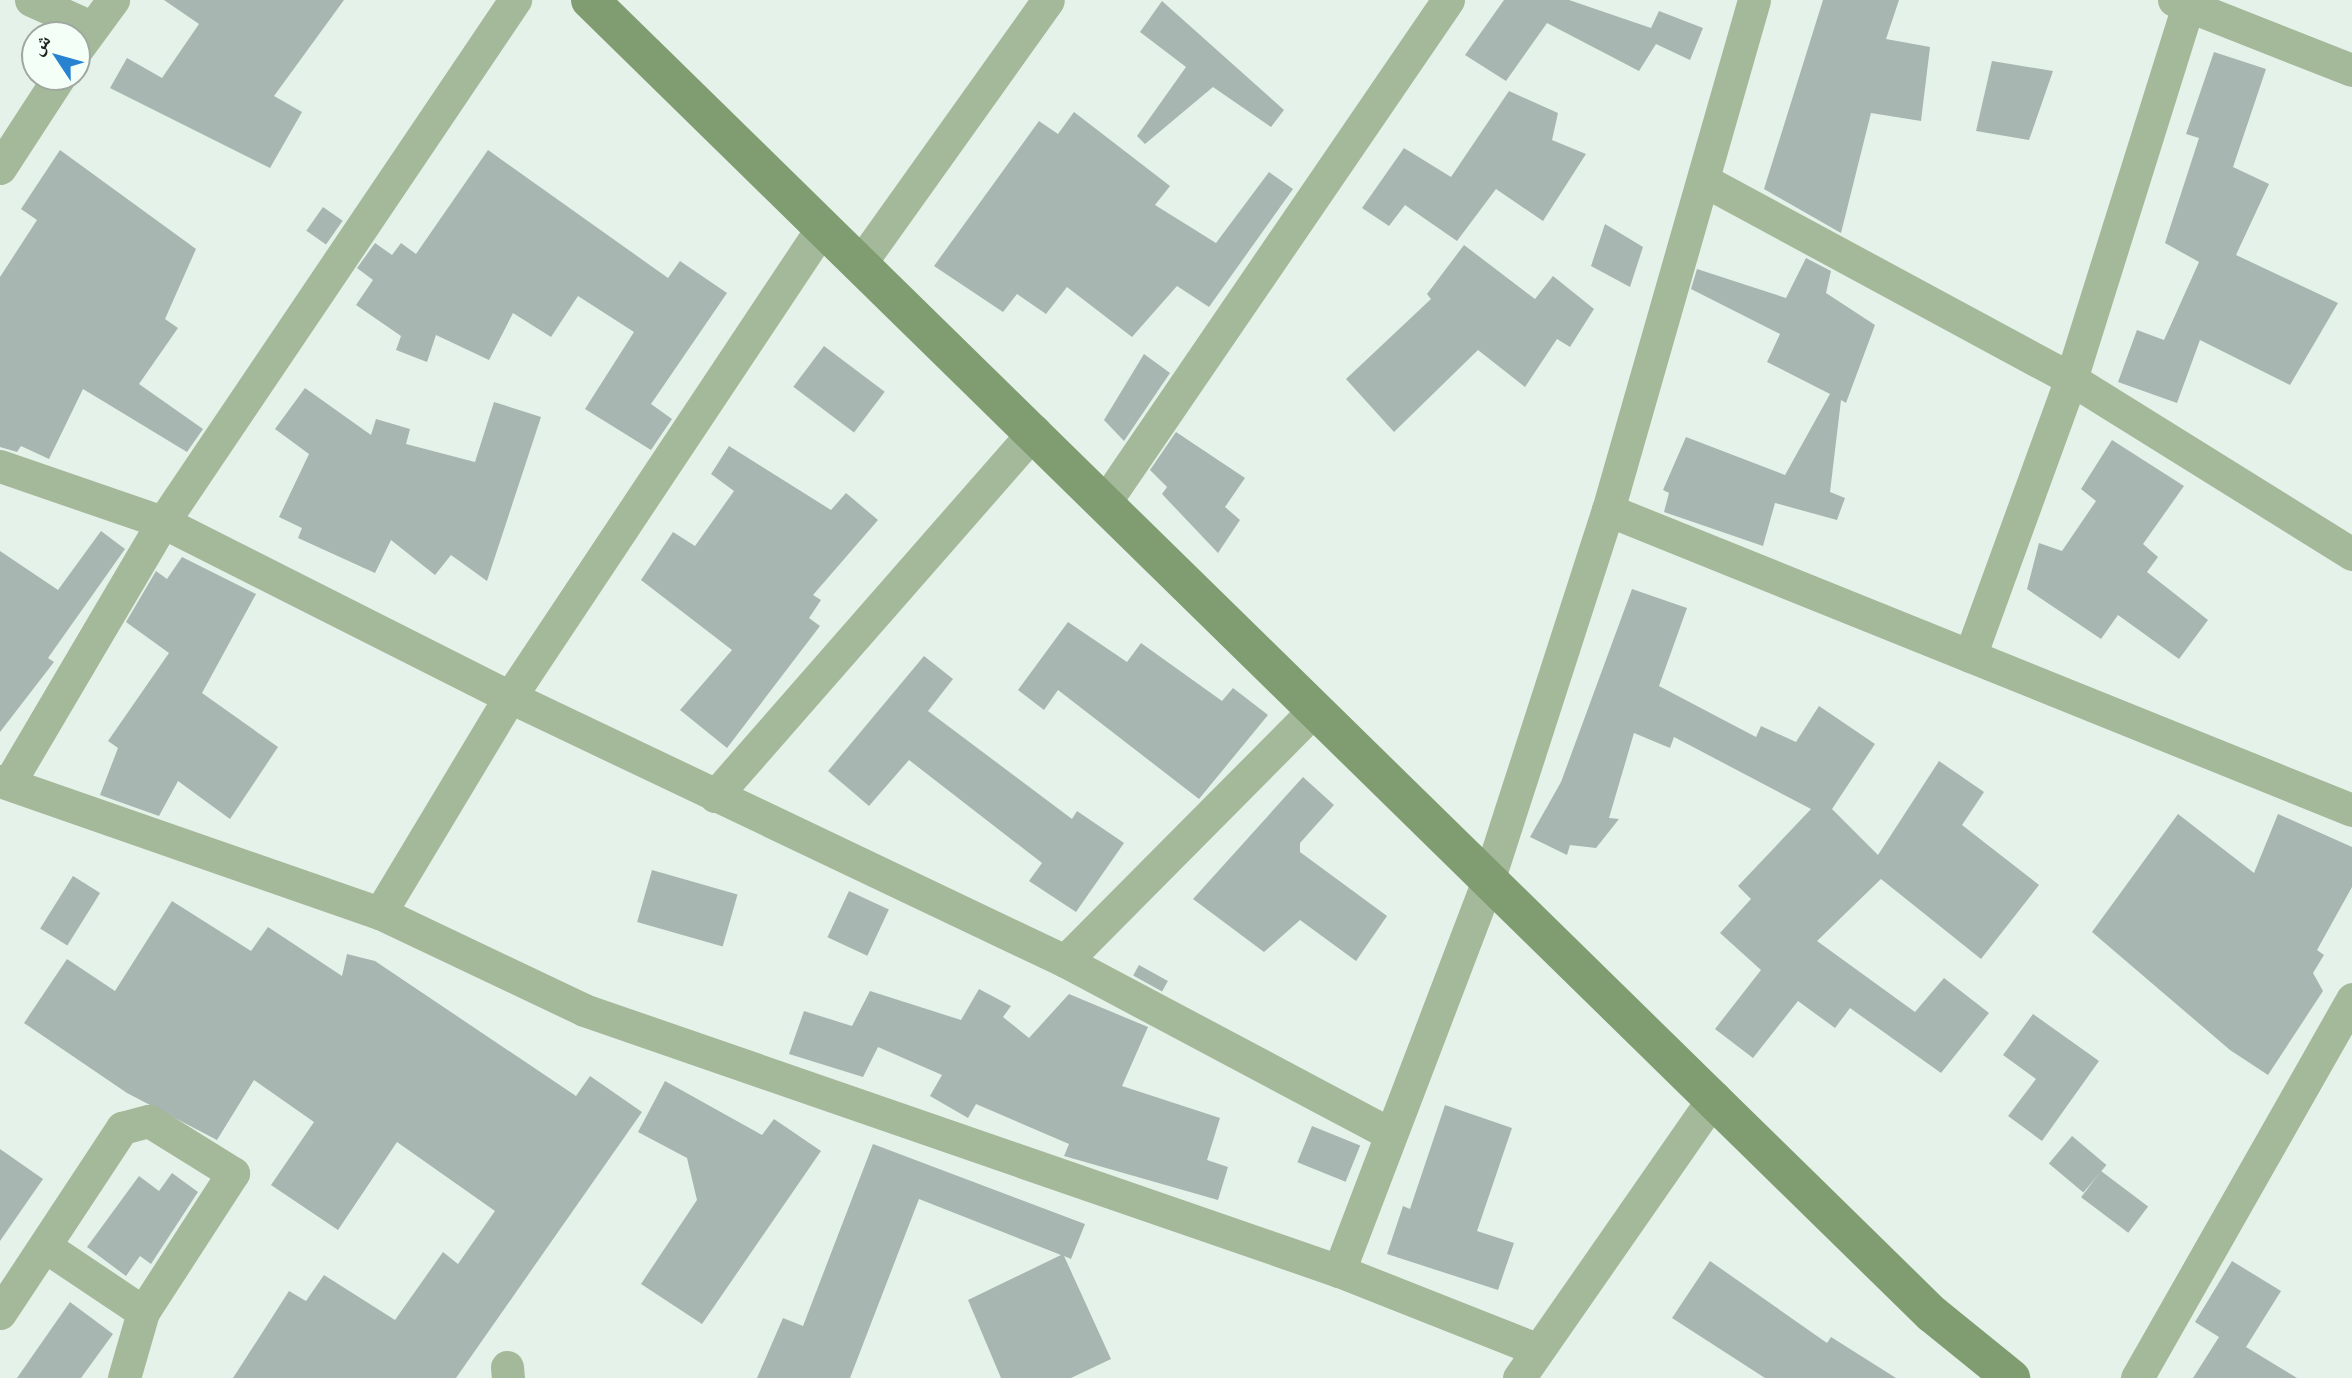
<!DOCTYPE html>
<meta charset="utf-8">
<style>
body{margin:0}
#map{position:relative;width:2352px;height:1378px;overflow:hidden;background:#e5f2e9;font-family:Montserrat,"Noto Naskh Arabic",sans-serif}
div>[style]{position:absolute}
.building>*{inset:0;background:#a8b6b1;transform-origin:0 0}
.street>*{height:33px;margin:-16.5px;padding:0 16.5px;transform-origin:16.5px;border-radius:16.5px;background:#a4b89a}
.secondary>*{height:38px;margin:-19px;padding:0 19px;transform-origin:19px;border-radius:19px;background:#7f9d70}
span{translate:-50% -50%;white-space:nowrap;text-align:center;line-height:1.15;-webkit-text-stroke:6px #f4fff7;paint-order:stroke}
.north{position:absolute;left:21px;top:21px;width:70px;height:70px;box-sizing:border-box;background:#f4fff7;border:2px solid #9fa7a1;border-radius:50%;rotate:306deg;font-size:19px;font-weight:700;line-height:28px;text-align:center;color:#202421}
.north::after{content:'';display:block;margin:auto;width:24px;height:32px;background:#2783d0;clip-path:polygon(50% 0,100% 100%,50% 72%,0 100%)}
</style>
<div id="map">
<div class="building">
<i style="clip-path:polygon(164px 0,344px 0,274px 96px,302px 112px,270px 168px,110px 88px,127px 58px,162px 78px,199px 24px)"></i>
<i style="clip-path:polygon(1504px 0,1569px 0,1651px 28px,1659px 11px,1703px 28px,1690px 60px,1656px 44px,1639px 71px,1547px 23px,1506px 81px,1465px 55px)"></i>
<i style="clip-path:polygon(1823px 0,1899px 0,1886px 39px,1930px 47px,1921px 121px,1871px 113px,1841px 233px,1764px 189px)"></i>
<i style="clip-path:polygon(1162px 1px,1284px 110px,1271px 127px,1213px 87px,1145px 144px,1137px 136px,1186px 67px,1140px 32px)"></i>
<i style="clip-path:polygon(2214px 52px,2266px 69px,2233px 167px,2269px 184px,2236px 255px,2338px 303px,2290px 385px,2200px 340px,2177px 403px,2118px 382px,2137px 330px,2164px 340px,2199px 262px,2165px 243px,2199px 138px,2186px 134px)"></i>
<i style="clip-path:polygon(1992px 61px,2053px 71px,2029px 140px,1976px 131px)"></i>
<i style="clip-path:polygon(1509px 91px,1558px 113px,1552px 140px,1586px 154px,1543px 221px,1496px 189px,1457px 241px,1405px 205px,1389px 226px,1362px 208px,1404px 148px,1451px 177px)"></i>
<i style="clip-path:polygon(1074px 112px,1170px 186px,1155px 205px,1216px 243px,1269px 172px,1293px 189px,1209px 307px,1177px 286px,1132px 337px,1067px 287px,1046px 314px,1017px 294px,1003px 312px,934px 266px,1039px 121px,1058px 134px)"></i>
<i style="clip-path:polygon(60px 150px,196px 249px,165px 319px,178px 328px,139px 384px,203px 429px,187px 452px,83px 389px,49px 459px,21px 446px,17px 452px,0 447px,0 277px,37px 220px,21px 209px)"></i>
<i style="clip-path:polygon(488px 150px,668px 278px,680px 261px,727px 293px,651px 404px,672px 419px,651px 450px,585px 409px,634px 332px,578px 296px,551px 337px,513px 313px,489px 360px,436px 335px,427px 362px,396px 350px,401px 336px,356px 305px,373px 280px,357px 268px,375px 243px,392px 255px,401px 243px,416px 254px)"></i>
<i style="left:323px;top:207px;width:24px;height:29px;rotate:35deg"></i>
<i style="clip-path:polygon(1605px 224px,1643px 247px,1630px 287px,1591px 266px)"></i>
<i style="clip-path:polygon(1464px 245px,1535px 299px,1553px 276px,1594px 309px,1570px 347px,1557px 339px,1525px 387px,1478px 350px,1394px 432px,1346px 379px,1431px 299px,1427px 294px)"></i>
<i style="clip-path:polygon(1806px 258px,1831px 271px,1826px 293px,1875px 325px,1846px 403px,1841px 400px,1830px 492px,1845px 498px,1837px 520px,1775px 503px,1763px 546px,1664px 512px,1669px 493px,1663px 490px,1686px 437px,1785px 475px,1830px 394px,1767px 362px,1780px 334px,1691px 289px,1697px 269px,1786px 298px)"></i>
<i style="left:824px;top:346px;width:76px;height:51px;rotate:37deg"></i>
<i style="clip-path:polygon(1144px 354px,1170px 373px,1124px 441px,1104px 420px)"></i>
<i style="clip-path:polygon(305px 388px,371px 435px,376px 419px,410px 429px,406px 444px,475px 462px,494px 402px,541px 417px,487px 581px,451px 555px,435px 575px,391px 540px,375px 573px,298px 538px,302px 528px,279px 517px,309px 454px,275px 429px)"></i>
<i style="clip-path:polygon(1176px 432px,1245px 478px,1225px 507px,1240px 520px,1218px 553px,1162px 494px,1167px 487px,1150px 470px)"></i>
<i style="clip-path:polygon(2112px 440px,2184px 486px,2143px 544px,2158px 557px,2147px 572px,2208px 620px,2179px 659px,2118px 615px,2101px 639px,2027px 589px,2039px 543px,2062px 551px,2096px 501px,2081px 489px)"></i>
<i style="clip-path:polygon(729px 446px,831px 510px,846px 493px,878px 520px,813px 595px,821px 600px,809px 618px,820px 626px,727px 748px,680px 710px,732px 650px,641px 580px,673px 532px,695px 546px,734px 491px,711px 474px)"></i>
<i style="clip-path:polygon(101px 531px,125px 549px,48px 658px,54px 662px,0 732px,0 551px,58px 590px)"></i>
<i style="clip-path:polygon(182px 557px,256px 594px,202px 693px,278px 747px,230px 819px,178px 781px,159px 816px,100px 795px,118px 748px,108px 741px,169px 653px,126px 622px,156px 571px,167px 579px)"></i>
<i style="clip-path:polygon(1632px 589px,1687px 608px,1659px 686px,1756px 737px,1761px 726px,1796px 742px,1819px 706px,1875px 744px,1832px 809px,1878px 855px,1939px 761px,1984px 792px,1962px 825px,2039px 885px,1981px 959px,1881px 879px,1817px 941px,1915px 1012px,1944px 978px,1989px 1013px,1941px 1073px,1850px 1008px,1835px 1028px,1798px 1001px,1753px 1058px,1715px 1029px,1761px 970px,1720px 933px,1751px 899px,1738px 886px,1811px 809px,1674px 737px,1670px 748px,1634px 733px,1609px 818px,1619px 819px,1596px 848px,1570px 845px,1567px 855px,1530px 837px,1561px 782px)"></i>
<i style="clip-path:polygon(1068px 622px,1127px 662px,1141px 643px,1222px 701px,1233px 688px,1268px 715px,1199px 799px,1058px 690px,1044px 710px,1018px 690px)"></i>
<i style="clip-path:polygon(924px 656px,953px 679px,928px 711px,1072px 819px,1077px 811px,1124px 843px,1076px 912px,1029px 881px,1042px 863px,909px 760px,869px 806px,828px 771px)"></i>
<i style="clip-path:polygon(1303px 777px,1334px 805px,1300px 843px,1300px 852px,1387px 916px,1356px 961px,1300px 920px,1264px 952px,1193px 899px)"></i>
<i style="clip-path:polygon(2178px 814px,2254px 873px,2278px 814px,2352px 847px,2352px 887px,2317px 950px,2324px 955px,2313px 973px,2323px 991px,2268px 1075px,2230px 1050px,2092px 932px)"></i>
<i style="left:652px;top:870px;width:89px;height:54px;rotate:16deg"></i>
<i style="left:73px;top:876px;width:32px;height:62px;rotate:32deg"></i>
<i style="left:849px;top:891px;width:44px;height:51px;rotate:25deg"></i>
<i style="clip-path:polygon(172px 901px,251px 951px,268px 927px,342px 976px,347px 954px,375px 961px,576px 1096px,590px 1076px,642px 1112px,456px 1378px,233px 1378px,289px 1291px,306px 1301px,324px 1275px,395px 1320px,443px 1252px,458px 1264px,495px 1211px,397px 1142px,338px 1230px,271px 1185px,314px 1122px,254px 1080px,217px 1140px,127px 1093px,24px 1023px,67px 959px,115px 991px)"></i>
<i style="left:1139px;top:965px;width:33px;height:12px;rotate:29deg"></i>
<i style="clip-path:polygon(979px 989px,1011px 1006px,1003px 1017px,1029px 1038px,1069px 994px,1148px 1027px,1122px 1086px,1220px 1118px,1207px 1160px,1228px 1167px,1218px 1200px,1064px 1156px,1069px 1144px,976px 1104px,968px 1118px,930px 1096px,942px 1075px,878px 1047px,863px 1077px,789px 1054px,804px 1011px,852px 1026px,870px 991px,961px 1020px)"></i>
<i style="clip-path:polygon(2033px 1014px,2099px 1061px,2042px 1141px,2008px 1116px,2036px 1079px,2003px 1055px)"></i>
<i style="clip-path:polygon(665px 1081px,762px 1135px,774px 1119px,821px 1151px,702px 1324px,641px 1284px,697px 1200px,687px 1158px,638px 1132px)"></i>
<i style="clip-path:polygon(1445px 1105px,1512px 1128px,1477px 1231px,1514px 1243px,1498px 1290px,1387px 1254px,1403px 1206px,1410px 1209px)"></i>
<i style="left:1312px;top:1126px;width:52px;height:39px;rotate:22deg"></i>
<i style="left:2072px;top:1136px;width:45px;height:36px;rotate:40deg"></i>
<i style="clip-path:polygon(873px 1144px,1085px 1224px,1071px 1259px,1064px 1256px,1111px 1359px,1071px 1378px,1001px 1378px,968px 1300px,1061px 1255px,919px 1199px,850px 1378px,757px 1378px,783px 1318px,803px 1326px)"></i>
<i style="clip-path:polygon(0 1149px,43px 1179px,0 1241px)"></i>
<i style="left:2101px;top:1171px;width:59px;height:33px;rotate:37deg"></i>
<i style="clip-path:polygon(172px 1173px,198px 1192px,151px 1264px,140px 1256px,126px 1276px,87px 1247px,139px 1176px,159px 1191px)"></i>
<i style="clip-path:polygon(1710px 1261px,1827px 1343px,1831px 1337px,1896px 1378px,1765px 1378px,1672px 1318px)"></i>
<i style="clip-path:polygon(2232px 1261px,2281px 1291px,2246px 1347px,2297px 1378px,2193px 1378px,2219px 1337px,2195px 1322px)"></i>
<i style="clip-path:polygon(70px 1302px,113px 1334px,81px 1378px,17px 1378px)"></i>
</div>
<div class="street">
<i style="left:31px;top:0;width:66px;rotate:24.2deg"></i>
<i style="left:2174px;top:0;width:191px;rotate:21.5deg"></i>
<i style="left:77px;top:49px;width:61px;rotate:-53.7deg"></i>
<i style="left:0;top:168px;width:108px;rotate:-57deg"></i>
<i style="left:1705px;top:181px;width:416px;rotate:28.4deg"></i>
<i style="left:2071px;top:379px;width:331px;rotate:31.9deg"></i>
<i style="left:859px;top:265px;width:325px;rotate:-54.5deg"></i>
<i style="left:0;top:466px;width:172px;rotate:19deg"></i>
<i style="left:163px;top:522px;width:389px;rotate:26.8deg"></i>
<i style="left:510px;top:697px;width:615px;rotate:25.44deg"></i>
<i style="left:1065px;top:961px;width:368px;rotate:28deg"></i>
<i style="left:1105px;top:502px;width:608px;rotate:-55.66deg"></i>
<i style="left:1608px;top:510px;width:802px;rotate:21.96deg"></i>
<i style="left:1970px;top:656px;width:295px;rotate:-70deg"></i>
<i style="left:2071px;top:379px;width:397px;rotate:-72.6deg"></i>
<i style="left:0;top:781px;width:402px;rotate:19.2deg"></i>
<i style="left:380px;top:913px;width:226px;rotate:25.4deg"></i>
<i style="left:584px;top:1010px;width:799px;rotate:19.07deg"></i>
<i style="left:1339px;top:1271px;width:212px;rotate:21.6deg"></i>
<i style="left:9px;top:783px;width:303px;rotate:-59.5deg"></i>
<i style="left:163px;top:522px;width:630px;rotate:-56.01deg"></i>
<i style="left:715px;top:796px;width:485px;rotate:-48.8deg"></i>
<i style="left:380px;top:913px;width:252px;rotate:-59deg"></i>
<i style="left:510px;top:697px;width:563px;rotate:-56.37deg"></i>
<i style="left:1065px;top:961px;width:352px;rotate:-45.2deg"></i>
<i style="left:46px;top:1247px;width:117px;rotate:33.8deg"></i>
<i style="left:1339px;top:1271px;width:417px;rotate:-69.1deg"></i>
<i style="left:1488px;top:881px;width:390px;rotate:-72.1deg"></i>
<i style="left:1608px;top:510px;width:530px;rotate:-74.02deg"></i>
<i style="left:0;top:1313px;width:222px;rotate:-56.6deg"></i>
<i style="left:122px;top:1128px;width:28px;rotate:-15deg"></i>
<i style="left:149px;top:1121px;width:99px;rotate:31.8deg"></i>
<i style="left:233px;top:1173px;width:166px;rotate:122.9deg"></i>
<i style="left:143px;top:1312px;width:69px;rotate:106.1deg"></i>
<i style="left:507px;top:1367px;width:11px;rotate:85deg"></i>
<i style="left:1519px;top:1378px;width:342px;rotate:-55.2deg"></i>
<i style="left:2137px;top:1378px;width:436px;rotate:-60.4deg"></i>
</div>
<div class="secondary">
<i style="left:590px;top:0;width:1878px;rotate:44.4deg"></i>
<i style="left:1932px;top:1314px;width:102px;rotate:39deg"></i>
</div>
<div class="north">ش</div>
</div>
